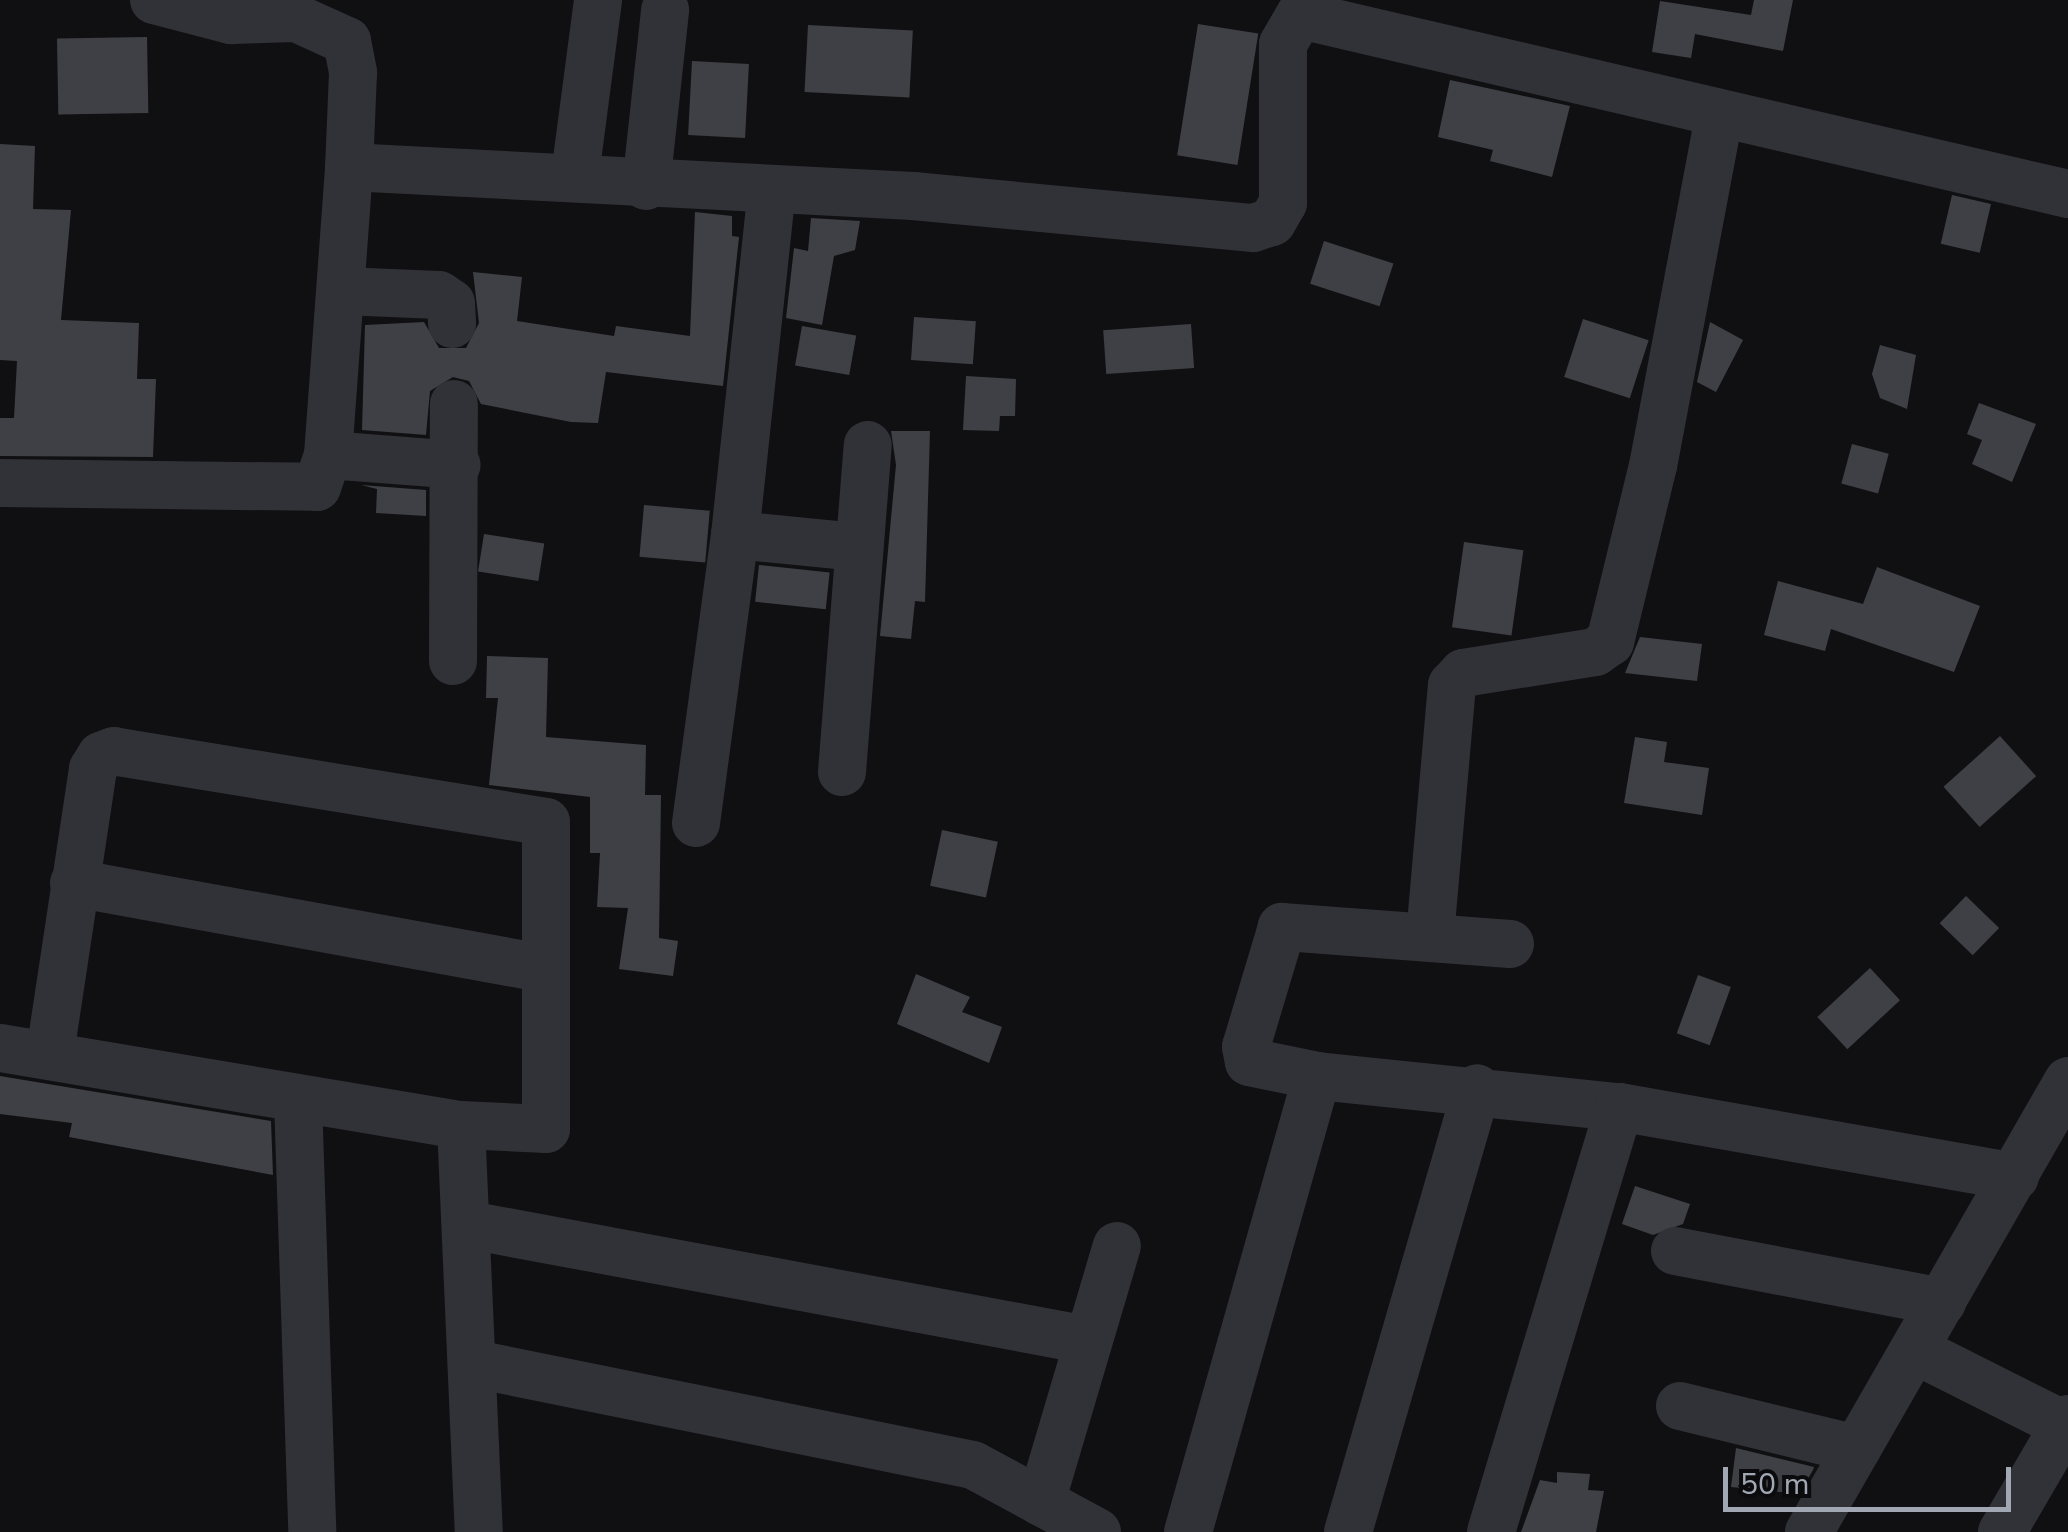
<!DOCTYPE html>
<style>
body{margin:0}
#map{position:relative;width:2068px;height:1532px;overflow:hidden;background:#101012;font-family:"Nunito Sans",sans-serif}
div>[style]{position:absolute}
.building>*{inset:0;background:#3f4045;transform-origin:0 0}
.minor>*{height:48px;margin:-24px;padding:0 24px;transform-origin:24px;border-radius:24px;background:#313237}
span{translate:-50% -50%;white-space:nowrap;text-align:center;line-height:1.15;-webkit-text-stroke:8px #0b0b0d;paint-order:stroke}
.scale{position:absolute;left:1723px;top:1467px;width:288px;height:45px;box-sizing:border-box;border:5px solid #a1a8b3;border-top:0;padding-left:12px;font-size:30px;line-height:35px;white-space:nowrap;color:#a1a8b3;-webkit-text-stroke:8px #0b0b0d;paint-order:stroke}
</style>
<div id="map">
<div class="building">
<i style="clip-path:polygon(1754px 0,1793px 0,1783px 51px,1695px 34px,1691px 58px,1652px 52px,1660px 1px,1751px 15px)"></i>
<i style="left:1198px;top:24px;width:61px;height:133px;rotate:9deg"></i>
<i style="left:808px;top:25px;width:105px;height:67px;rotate:3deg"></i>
<i style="left:147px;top:37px;width:76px;height:90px;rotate:89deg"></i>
<i style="left:692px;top:61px;width:57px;height:74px;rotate:3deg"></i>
<i style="clip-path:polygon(1450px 80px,1570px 106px,1552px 177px,1490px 161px,1493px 150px,1438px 137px)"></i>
<i style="clip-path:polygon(0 144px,35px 146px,33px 209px,71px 210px,61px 320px,139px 323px,137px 379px,156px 379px,153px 457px,0 456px,0 418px,14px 418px,17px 361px,0 360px)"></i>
<i style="left:1952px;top:195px;width:40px;height:50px;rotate:13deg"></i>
<i style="clip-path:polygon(695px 212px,732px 216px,732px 236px,739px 237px,723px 386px,606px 372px,598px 423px,571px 422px,481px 404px,469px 381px,453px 377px,430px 391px,426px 435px,362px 430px,365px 325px,424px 322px,439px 348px,466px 348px,479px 323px,473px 272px,522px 277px,517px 321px,614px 336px,616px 326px,690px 336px)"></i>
<i style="clip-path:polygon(811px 218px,860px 221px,855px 250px,834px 256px,822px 325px,786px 318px,794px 248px,808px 251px)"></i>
<i style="left:1324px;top:241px;width:73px;height:45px;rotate:18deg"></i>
<i style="left:914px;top:317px;width:62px;height:43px;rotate:4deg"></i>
<i style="left:1583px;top:319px;width:69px;height:61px;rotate:18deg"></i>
<i style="clip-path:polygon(1710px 322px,1743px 340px,1716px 392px,1697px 382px)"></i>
<i style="left:1191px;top:324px;width:44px;height:88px;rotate:86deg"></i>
<i style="left:802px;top:326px;width:55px;height:40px;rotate:10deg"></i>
<i style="clip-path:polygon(1880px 345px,1916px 355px,1907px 409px,1880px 398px,1872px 374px)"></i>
<i style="clip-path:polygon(966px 376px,1016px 379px,1015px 416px,1000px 416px,999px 431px,963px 430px)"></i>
<i style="clip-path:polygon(1979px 403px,2036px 424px,2012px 482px,1972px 464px,1982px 440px,1967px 434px)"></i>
<i style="clip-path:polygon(891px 431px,930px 431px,925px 602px,915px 601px,911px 639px,880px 636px,896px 465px)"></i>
<i style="left:1852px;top:444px;width:38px;height:41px;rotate:15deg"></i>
<i style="clip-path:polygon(361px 485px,426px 490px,426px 516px,376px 513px,377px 489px)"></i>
<i style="left:644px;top:505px;width:66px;height:52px;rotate:5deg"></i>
<i style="left:484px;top:534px;width:61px;height:38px;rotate:9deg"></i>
<i style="left:1464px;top:542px;width:60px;height:86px;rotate:8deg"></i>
<i style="left:759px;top:565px;width:71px;height:37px;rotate:6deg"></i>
<i style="clip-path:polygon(1877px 567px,1980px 606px,1954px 672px,1831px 629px,1825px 651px,1764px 635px,1778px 581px,1863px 604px)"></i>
<i style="clip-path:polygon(1640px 637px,1702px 644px,1697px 681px,1625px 673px)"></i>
<i style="clip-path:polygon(487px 656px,548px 658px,546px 737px,646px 745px,645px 795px,661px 795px,659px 938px,678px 941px,673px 976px,619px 969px,628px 908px,597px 907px,600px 853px,590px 853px,590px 797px,489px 785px,498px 698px,486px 698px)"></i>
<i style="left:2000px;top:736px;width:54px;height:76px;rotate:48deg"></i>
<i style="clip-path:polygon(1635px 737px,1667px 742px,1664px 762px,1709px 768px,1702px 815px,1624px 803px)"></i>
<i style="left:942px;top:830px;width:57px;height:57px;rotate:12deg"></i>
<i style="left:1966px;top:896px;width:46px;height:38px;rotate:44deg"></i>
<i style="left:1870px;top:968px;width:44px;height:72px;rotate:47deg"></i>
<i style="clip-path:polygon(916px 974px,970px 997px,962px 1012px,1002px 1027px,989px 1063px,897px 1024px)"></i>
<i style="left:1698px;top:975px;width:35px;height:62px;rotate:20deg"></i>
<i style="clip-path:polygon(0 1076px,271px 1121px,273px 1175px,69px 1137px,72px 1123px,0 1114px)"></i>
<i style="clip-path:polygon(1635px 1186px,1690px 1204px,1683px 1224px,1653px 1235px,1622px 1224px)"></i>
<i style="clip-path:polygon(1736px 1448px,1814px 1467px,1813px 1470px,1799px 1494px,1731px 1487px)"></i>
<i style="clip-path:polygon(1557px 1472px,1590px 1474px,1588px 1490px,1604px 1491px,1596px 1532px,1521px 1532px,1540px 1480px,1557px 1483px)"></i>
</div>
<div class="minor">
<i style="left:154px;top:0;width:80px;rotate:14.6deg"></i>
<i style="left:231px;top:20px;width:65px;rotate:-1.8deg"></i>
<i style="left:296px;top:18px;width:56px;rotate:24.3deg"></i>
<i style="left:347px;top:41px;width:33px;rotate:79deg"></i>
<i style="left:353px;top:73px;width:94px;rotate:92.4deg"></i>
<i style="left:575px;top:175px;width:177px;rotate:-82.5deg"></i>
<i style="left:646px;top:186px;width:177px;rotate:-83.8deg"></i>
<i style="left:342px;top:291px;width:97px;rotate:2.4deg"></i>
<i style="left:439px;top:295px;width:14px;rotate:34deg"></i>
<i style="left:451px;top:303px;width:21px;rotate:87deg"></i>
<i style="left:328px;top:455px;width:129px;rotate:4.4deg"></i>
<i style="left:0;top:483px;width:317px;rotate:0.7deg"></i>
<i style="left:317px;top:487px;width:34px;rotate:-71deg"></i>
<i style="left:328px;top:455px;width:289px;rotate:-85.8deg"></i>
<i style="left:349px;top:167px;width:565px;rotate:2.94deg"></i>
<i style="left:913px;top:196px;width:342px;rotate:5.4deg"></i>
<i style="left:1253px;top:228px;width:20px;rotate:-18deg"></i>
<i style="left:1272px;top:222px;width:22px;rotate:-60deg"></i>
<i style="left:1283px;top:203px;width:159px;rotate:-90deg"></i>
<i style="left:1283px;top:44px;width:34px;rotate:-60deg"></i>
<i style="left:1300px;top:15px;width:789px;rotate:13.12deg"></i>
<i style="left:735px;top:535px;width:124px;rotate:5.6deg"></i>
<i style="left:453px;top:661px;width:257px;rotate:-89.8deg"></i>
<i style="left:842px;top:772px;width:328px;rotate:-85.5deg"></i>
<i style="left:696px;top:823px;width:291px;rotate:-82.3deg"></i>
<i style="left:735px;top:535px;width:346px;rotate:-83.9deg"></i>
<i style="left:74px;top:883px;width:479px;rotate:10.3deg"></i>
<i style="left:1430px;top:936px;width:252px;rotate:-85deg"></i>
<i style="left:1452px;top:685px;width:16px;rotate:-47deg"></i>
<i style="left:1463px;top:673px;width:134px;rotate:-9deg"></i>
<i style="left:1595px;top:652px;width:18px;rotate:-34deg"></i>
<i style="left:1610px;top:642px;width:181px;rotate:-76.3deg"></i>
<i style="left:1653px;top:466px;width:355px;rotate:-79.3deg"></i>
<i style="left:1510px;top:944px;width:229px;rotate:-175.7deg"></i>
<i style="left:1282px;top:927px;width:125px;rotate:106.7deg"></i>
<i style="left:1246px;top:1047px;width:15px;rotate:79deg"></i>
<i style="left:1249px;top:1062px;width:69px;rotate:11.6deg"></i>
<i style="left:1317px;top:1076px;width:304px;rotate:5.9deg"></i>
<i style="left:1619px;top:1107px;width:402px;rotate:10deg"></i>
<i style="left:0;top:1048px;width:467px;rotate:9.5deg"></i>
<i style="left:461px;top:1125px;width:85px;rotate:2.7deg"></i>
<i style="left:546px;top:1129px;width:307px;rotate:-90deg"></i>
<i style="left:546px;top:822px;width:438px;rotate:-170.7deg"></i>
<i style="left:114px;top:751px;width:14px;rotate:159deg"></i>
<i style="left:101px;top:756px;width:15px;rotate:122deg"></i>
<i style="left:93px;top:769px;width:288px;rotate:98.6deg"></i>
<i style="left:298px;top:1100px;width:432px;rotate:88.1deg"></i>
<i style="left:461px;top:1125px;width:407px;rotate:87.5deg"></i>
<i style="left:469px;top:1225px;width:629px;rotate:10.54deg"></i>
<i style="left:1675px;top:1251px;width:272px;rotate:10.8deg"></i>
<i style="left:1915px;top:1350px;width:171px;rotate:26.7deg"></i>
<i style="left:475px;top:1364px;width:508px;rotate:11.46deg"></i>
<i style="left:973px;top:1465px;width:141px;rotate:28.4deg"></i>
<i style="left:1680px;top:1406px;width:182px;rotate:13.7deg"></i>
<i style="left:1041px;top:1502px;width:267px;rotate:-73.5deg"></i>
<i style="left:1188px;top:1532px;width:474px;rotate:-74.2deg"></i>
<i style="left:1348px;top:1532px;width:462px;rotate:-73.8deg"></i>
<i style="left:1491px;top:1532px;width:444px;rotate:-73.2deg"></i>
<i style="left:1809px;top:1532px;width:520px;rotate:-60.13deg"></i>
<i style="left:2002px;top:1532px;width:131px;rotate:-59.7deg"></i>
</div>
<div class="scale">50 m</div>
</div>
